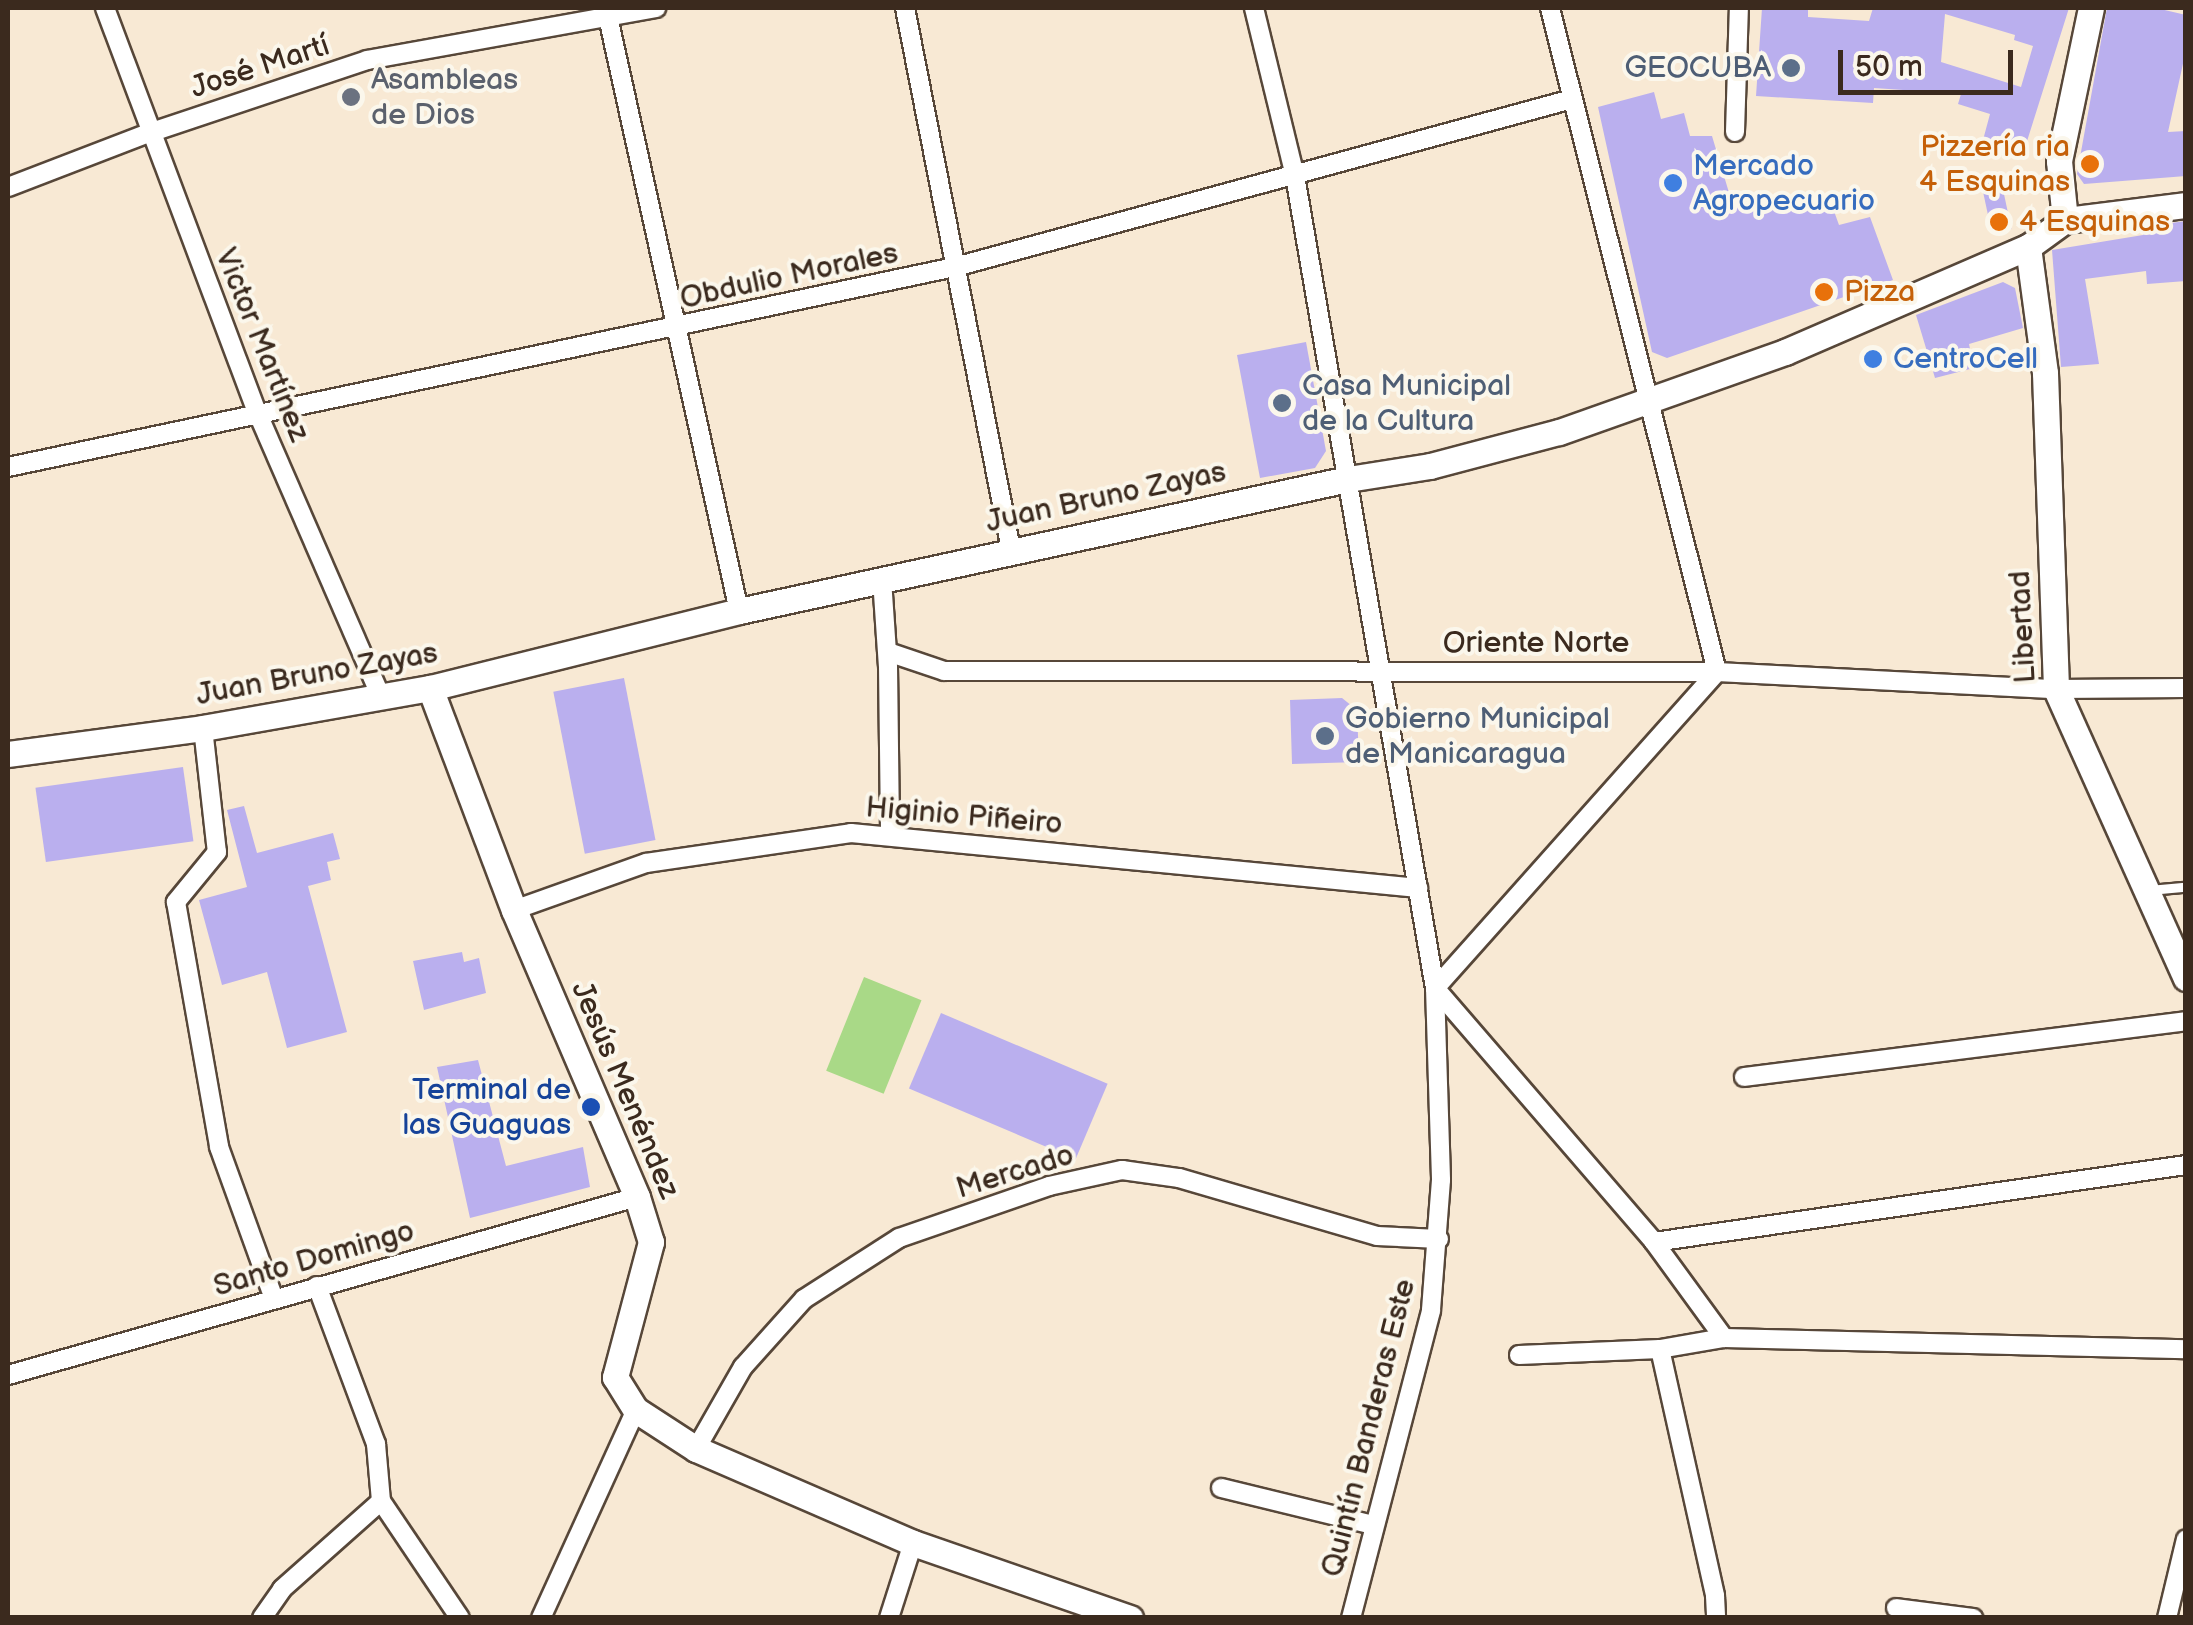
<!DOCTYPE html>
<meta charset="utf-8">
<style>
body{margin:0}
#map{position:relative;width:2193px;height:1625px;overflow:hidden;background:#f8e9d4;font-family:"Balsamiq Sans",sans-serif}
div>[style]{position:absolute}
.green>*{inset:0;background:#a9d987;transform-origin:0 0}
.building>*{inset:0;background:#baafee;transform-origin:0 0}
.roads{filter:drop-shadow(2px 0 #574739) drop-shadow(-2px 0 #574739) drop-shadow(0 2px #574739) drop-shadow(0 -2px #574739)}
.lane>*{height:9px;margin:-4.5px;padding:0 4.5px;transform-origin:4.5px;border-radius:4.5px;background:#fff}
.street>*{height:18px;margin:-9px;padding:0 9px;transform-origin:9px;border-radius:9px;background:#fff}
.secondary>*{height:25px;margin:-12.5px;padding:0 12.5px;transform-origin:12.5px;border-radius:12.5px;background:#fff}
.dots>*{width:28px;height:28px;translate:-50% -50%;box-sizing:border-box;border:5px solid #fbf7ec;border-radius:50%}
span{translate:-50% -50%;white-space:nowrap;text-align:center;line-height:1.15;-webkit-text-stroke:8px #fbf7ec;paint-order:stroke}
.street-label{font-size:30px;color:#3b2a1e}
.service-label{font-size:30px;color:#4e5e75}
.right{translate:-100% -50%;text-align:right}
.left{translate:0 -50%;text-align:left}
.worship-label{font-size:30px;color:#5b616d}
.food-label{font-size:30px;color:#c56008}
.shop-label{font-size:30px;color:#366cbe}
.transit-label{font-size:30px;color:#164399}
.frame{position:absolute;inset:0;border:10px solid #3b2a1e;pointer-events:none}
.scale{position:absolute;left:1838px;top:50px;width:175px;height:45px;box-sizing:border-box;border:5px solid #3b2a1e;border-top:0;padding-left:12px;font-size:30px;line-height:35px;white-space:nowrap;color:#3b2a1e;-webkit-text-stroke:8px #fbf7ec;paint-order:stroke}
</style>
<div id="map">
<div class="green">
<i style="left:864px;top:977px;width:62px;height:101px;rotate:22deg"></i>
</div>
<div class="building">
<i style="clip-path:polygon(evenodd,1762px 8px,1808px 8px,1808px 17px,1869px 21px,1873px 8px,2069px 8px,2022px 157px,1983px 140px,1990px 114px,1958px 104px,1961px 94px,1874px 88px,1873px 103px,1756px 96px,1762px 8px,1945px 14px,2015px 35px,2014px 40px,2033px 46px,2021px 87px,1941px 62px,1945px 14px)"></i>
<i style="clip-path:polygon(2107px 8px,2156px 8px,2186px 15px,2186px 50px,2168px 132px,2186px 131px,2186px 176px,2084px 184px,2077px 174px)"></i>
<i style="clip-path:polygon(1654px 92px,1661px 119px,1684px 113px,1690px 136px,1712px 136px,1730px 196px,1739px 194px,1743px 207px,1777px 195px,1782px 211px,1830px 200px,1839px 225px,1870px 217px,1893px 280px,1667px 358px,1652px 352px,1598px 107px)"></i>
<i style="left:2001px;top:180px;width:50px;height:20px;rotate:78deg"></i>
<i style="clip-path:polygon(2186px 221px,2186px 281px,2147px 284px,2146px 271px,2085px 279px,2099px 364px,2061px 367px,2052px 250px,2143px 235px,2142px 227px)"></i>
<i style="clip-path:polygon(2003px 282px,2015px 288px,2023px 328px,1969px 344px,1974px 368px,1935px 378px,1916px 315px)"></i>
<i style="clip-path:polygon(1306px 342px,1326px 451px,1315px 468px,1260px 478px,1237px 355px)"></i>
<i style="left:624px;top:678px;width:165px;height:72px;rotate:79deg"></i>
<i style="clip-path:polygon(1342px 698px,1357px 710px,1359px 762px,1292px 764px,1290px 700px)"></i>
<i style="left:183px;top:767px;width:75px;height:149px;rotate:82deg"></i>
<i style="clip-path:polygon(244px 806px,257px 853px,333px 833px,340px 859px,327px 862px,331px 880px,308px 886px,347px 1032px,287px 1048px,267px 972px,222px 985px,199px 900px,247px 887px,227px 810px)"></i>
<i style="clip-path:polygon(462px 952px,464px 962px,479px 958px,486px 993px,424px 1010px,413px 961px)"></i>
<i style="left:941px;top:1013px;width:181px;height:82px;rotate:23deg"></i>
<i style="clip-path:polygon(478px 1060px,506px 1166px,583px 1147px,590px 1187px,470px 1218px,437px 1067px)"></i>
</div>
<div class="roads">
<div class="lane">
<i style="left:2148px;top:890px;width:38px;rotate:-5deg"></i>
</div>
<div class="street">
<i style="left:105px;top:8px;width:434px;rotate:69.4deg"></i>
<i style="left:258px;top:414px;width:309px;rotate:66.5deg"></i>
<i style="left:606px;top:8px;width:617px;rotate:77.56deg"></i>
<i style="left:905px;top:8px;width:552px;rotate:78.93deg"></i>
<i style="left:1254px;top:8px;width:173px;rotate:76.3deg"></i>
<i style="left:1295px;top:176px;width:824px;rotate:80.22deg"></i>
<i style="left:1435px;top:988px;width:192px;rotate:88.2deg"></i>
<i style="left:1441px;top:1180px;width:131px;rotate:94.4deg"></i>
<i style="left:1431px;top:1311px;width:317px;rotate:104.6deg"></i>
<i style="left:1550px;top:8px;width:685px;rotate:75.88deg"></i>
<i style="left:1717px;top:672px;width:424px;rotate:131.7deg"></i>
<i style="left:1435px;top:988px;width:335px;rotate:49.2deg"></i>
<i style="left:1654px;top:1242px;width:119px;rotate:53.9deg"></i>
<i style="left:1735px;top:132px;width:124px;rotate:-88.2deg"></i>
<i style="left:8px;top:187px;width:151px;rotate:-21deg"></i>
<i style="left:149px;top:133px;width:230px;rotate:-18.5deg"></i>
<i style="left:367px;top:60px;width:294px;rotate:-10.2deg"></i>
<i style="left:8px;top:467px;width:968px;rotate:-11.93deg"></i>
<i style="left:955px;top:267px;width:639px;rotate:-15.23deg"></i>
<i style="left:882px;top:579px;width:87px;rotate:86.1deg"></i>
<i style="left:888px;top:666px;width:168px;rotate:89.3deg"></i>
<i style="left:888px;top:652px;width:59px;rotate:18.7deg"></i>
<i style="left:944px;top:671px;width:773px;rotate:0.07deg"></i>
<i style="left:1717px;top:672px;width:339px;rotate:2.9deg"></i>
<i style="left:2056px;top:689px;width:130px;rotate:-0.4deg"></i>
<i style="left:203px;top:728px;width:125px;rotate:83.6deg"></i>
<i style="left:217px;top:852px;width:65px;rotate:129.4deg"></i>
<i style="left:176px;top:902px;width:249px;rotate:80deg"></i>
<i style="left:219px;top:1147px;width:162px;rotate:70.1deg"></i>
<i style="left:514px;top:910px;width:140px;rotate:-19.6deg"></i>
<i style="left:646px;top:863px;width:207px;rotate:-8.3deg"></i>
<i style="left:851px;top:833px;width:570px;rotate:5.54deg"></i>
<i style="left:1744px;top:1077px;width:446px;rotate:-7.2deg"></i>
<i style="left:1654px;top:1242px;width:538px;rotate:-8.24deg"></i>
<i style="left:317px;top:1286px;width:169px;rotate:69.5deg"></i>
<i style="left:376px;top:1444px;width:57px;rotate:85deg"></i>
<i style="left:381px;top:1501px;width:141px;rotate:56deg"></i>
<i style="left:1660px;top:1349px;width:253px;rotate:77.4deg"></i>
<i style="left:1715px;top:1596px;width:22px;rotate:87deg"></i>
<i style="left:1519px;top:1355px;width:141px;rotate:-2.4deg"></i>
<i style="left:1660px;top:1349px;width:65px;rotate:-9.8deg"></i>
<i style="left:1724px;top:1338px;width:462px;rotate:1.4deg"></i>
<i style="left:8px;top:1375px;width:654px;rotate:-15.8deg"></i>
<i style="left:696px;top:1449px;width:95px;rotate:-60.2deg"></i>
<i style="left:743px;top:1367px;width:91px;rotate:-48.1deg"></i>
<i style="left:804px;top:1299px;width:113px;rotate:-32.7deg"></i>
<i style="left:899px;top:1238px;width:159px;rotate:-19.1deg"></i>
<i style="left:1049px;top:1186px;width:75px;rotate:-12.4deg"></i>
<i style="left:1122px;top:1170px;width:58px;rotate:8deg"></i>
<i style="left:1179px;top:1178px;width:206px;rotate:16.3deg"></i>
<i style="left:1377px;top:1236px;width:62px;rotate:2.8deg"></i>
<i style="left:1221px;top:1488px;width:156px;rotate:13.7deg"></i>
<i style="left:1896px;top:1608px;width:78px;rotate:7.4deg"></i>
<i style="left:262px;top:1618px;width:35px;rotate:-55deg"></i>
<i style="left:282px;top:1589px;width:132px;rotate:-41.6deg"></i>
<i style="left:541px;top:1618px;width:229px;rotate:-65.5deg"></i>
<i style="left:889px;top:1618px;width:79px;rotate:-72.3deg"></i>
<i style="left:2167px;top:1618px;width:81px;rotate:-76.5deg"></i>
</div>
<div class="secondary">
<i style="left:2065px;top:220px;width:59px;rotate:-95.8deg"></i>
<i style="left:2059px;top:161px;width:156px;rotate:-78.2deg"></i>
<i style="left:2028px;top:247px;width:127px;rotate:82.3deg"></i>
<i style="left:2045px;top:373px;width:316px;rotate:88deg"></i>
<i style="left:2056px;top:689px;width:317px;rotate:65.8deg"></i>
<i style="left:430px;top:688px;width:237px;rotate:69.3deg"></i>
<i style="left:514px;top:910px;width:312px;rotate:66.8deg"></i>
<i style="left:637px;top:1197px;width:47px;rotate:72.7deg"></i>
<i style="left:651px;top:1242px;width:140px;rotate:104.9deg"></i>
<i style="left:615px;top:1377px;width:39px;rotate:58deg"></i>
<i style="left:636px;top:1410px;width:72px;rotate:33deg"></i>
<i style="left:696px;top:1449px;width:236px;rotate:23.4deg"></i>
<i style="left:913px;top:1543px;width:230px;rotate:19.1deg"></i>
<i style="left:8px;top:754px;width:197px;rotate:-7.6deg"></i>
<i style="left:203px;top:728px;width:230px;rotate:-10deg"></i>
<i style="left:430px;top:688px;width:318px;rotate:-14deg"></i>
<i style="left:739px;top:611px;width:623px;rotate:-12.23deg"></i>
<i style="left:1348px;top:479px;width:83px;rotate:-9deg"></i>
<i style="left:1430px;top:466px;width:133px;rotate:-14.8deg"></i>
<i style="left:1559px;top:432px;width:240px;rotate:-19.5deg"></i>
<i style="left:1785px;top:352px;width:265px;rotate:-23.4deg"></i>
<i style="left:2028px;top:247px;width:46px;rotate:-36.1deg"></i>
<i style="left:2065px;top:220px;width:122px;rotate:-7.1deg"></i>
</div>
</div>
<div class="dots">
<i style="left:1791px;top:68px;background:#5c6f8a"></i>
<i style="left:351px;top:97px;background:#6b7280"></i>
<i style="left:2090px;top:164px;background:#e8710a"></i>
<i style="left:1673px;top:183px;background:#3f7fe0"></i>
<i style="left:1999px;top:222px;background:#e8710a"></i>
<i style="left:1824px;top:292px;background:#e8710a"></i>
<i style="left:1873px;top:359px;background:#3f7fe0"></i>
<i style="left:1282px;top:403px;background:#5c6f8a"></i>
<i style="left:1325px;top:736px;background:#5c6f8a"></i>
<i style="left:591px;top:1107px;background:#1a4fb4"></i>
</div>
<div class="street-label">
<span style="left:260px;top:67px;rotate:-18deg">José Martí</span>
<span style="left:789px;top:276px;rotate:-12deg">Obdulio Morales</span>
<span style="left:262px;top:345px;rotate:68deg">Victor Martínez</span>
<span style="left:1106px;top:497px;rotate:-12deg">Juan Bruno Zayas</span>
<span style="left:2023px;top:627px;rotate:-93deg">Libertad</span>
<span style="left:1536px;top:643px">Oriente Norte</span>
<span style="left:317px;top:674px;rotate:-10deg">Juan Bruno Zayas</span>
<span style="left:964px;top:816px;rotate:5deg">Higinio Piñeiro</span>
<span style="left:625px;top:1090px;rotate:67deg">Jesús Menéndez</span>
<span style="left:1015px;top:1172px;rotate:-17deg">Mercado</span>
<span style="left:314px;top:1259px;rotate:-16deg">Santo Domingo</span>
<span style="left:1369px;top:1428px;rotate:-76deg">Quintín Banderas Este</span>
</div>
<div class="service-label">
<span class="right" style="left:1771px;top:68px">GEOCUBA</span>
<span class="left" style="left:1302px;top:403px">Casa Municipal<br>de la Cultura</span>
<span class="left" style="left:1345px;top:736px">Gobierno Municipal<br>de Manicaragua</span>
</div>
<div class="worship-label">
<span class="left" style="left:371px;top:97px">Asambleas<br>de Dios</span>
</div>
<div class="food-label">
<span class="right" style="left:2070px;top:164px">Pizzería ria<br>4 Esquinas</span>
<span class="left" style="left:2019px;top:222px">4 Esquinas</span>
<span class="left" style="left:1844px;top:292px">Pizza</span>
</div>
<div class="shop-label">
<span class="left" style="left:1693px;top:183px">Mercado<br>Agropecuario</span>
<span class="left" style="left:1893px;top:359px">CentroCell</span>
</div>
<div class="transit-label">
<span class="right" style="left:571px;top:1107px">Terminal de<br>las Guaguas</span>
</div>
<div class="frame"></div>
<div class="scale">50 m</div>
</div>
